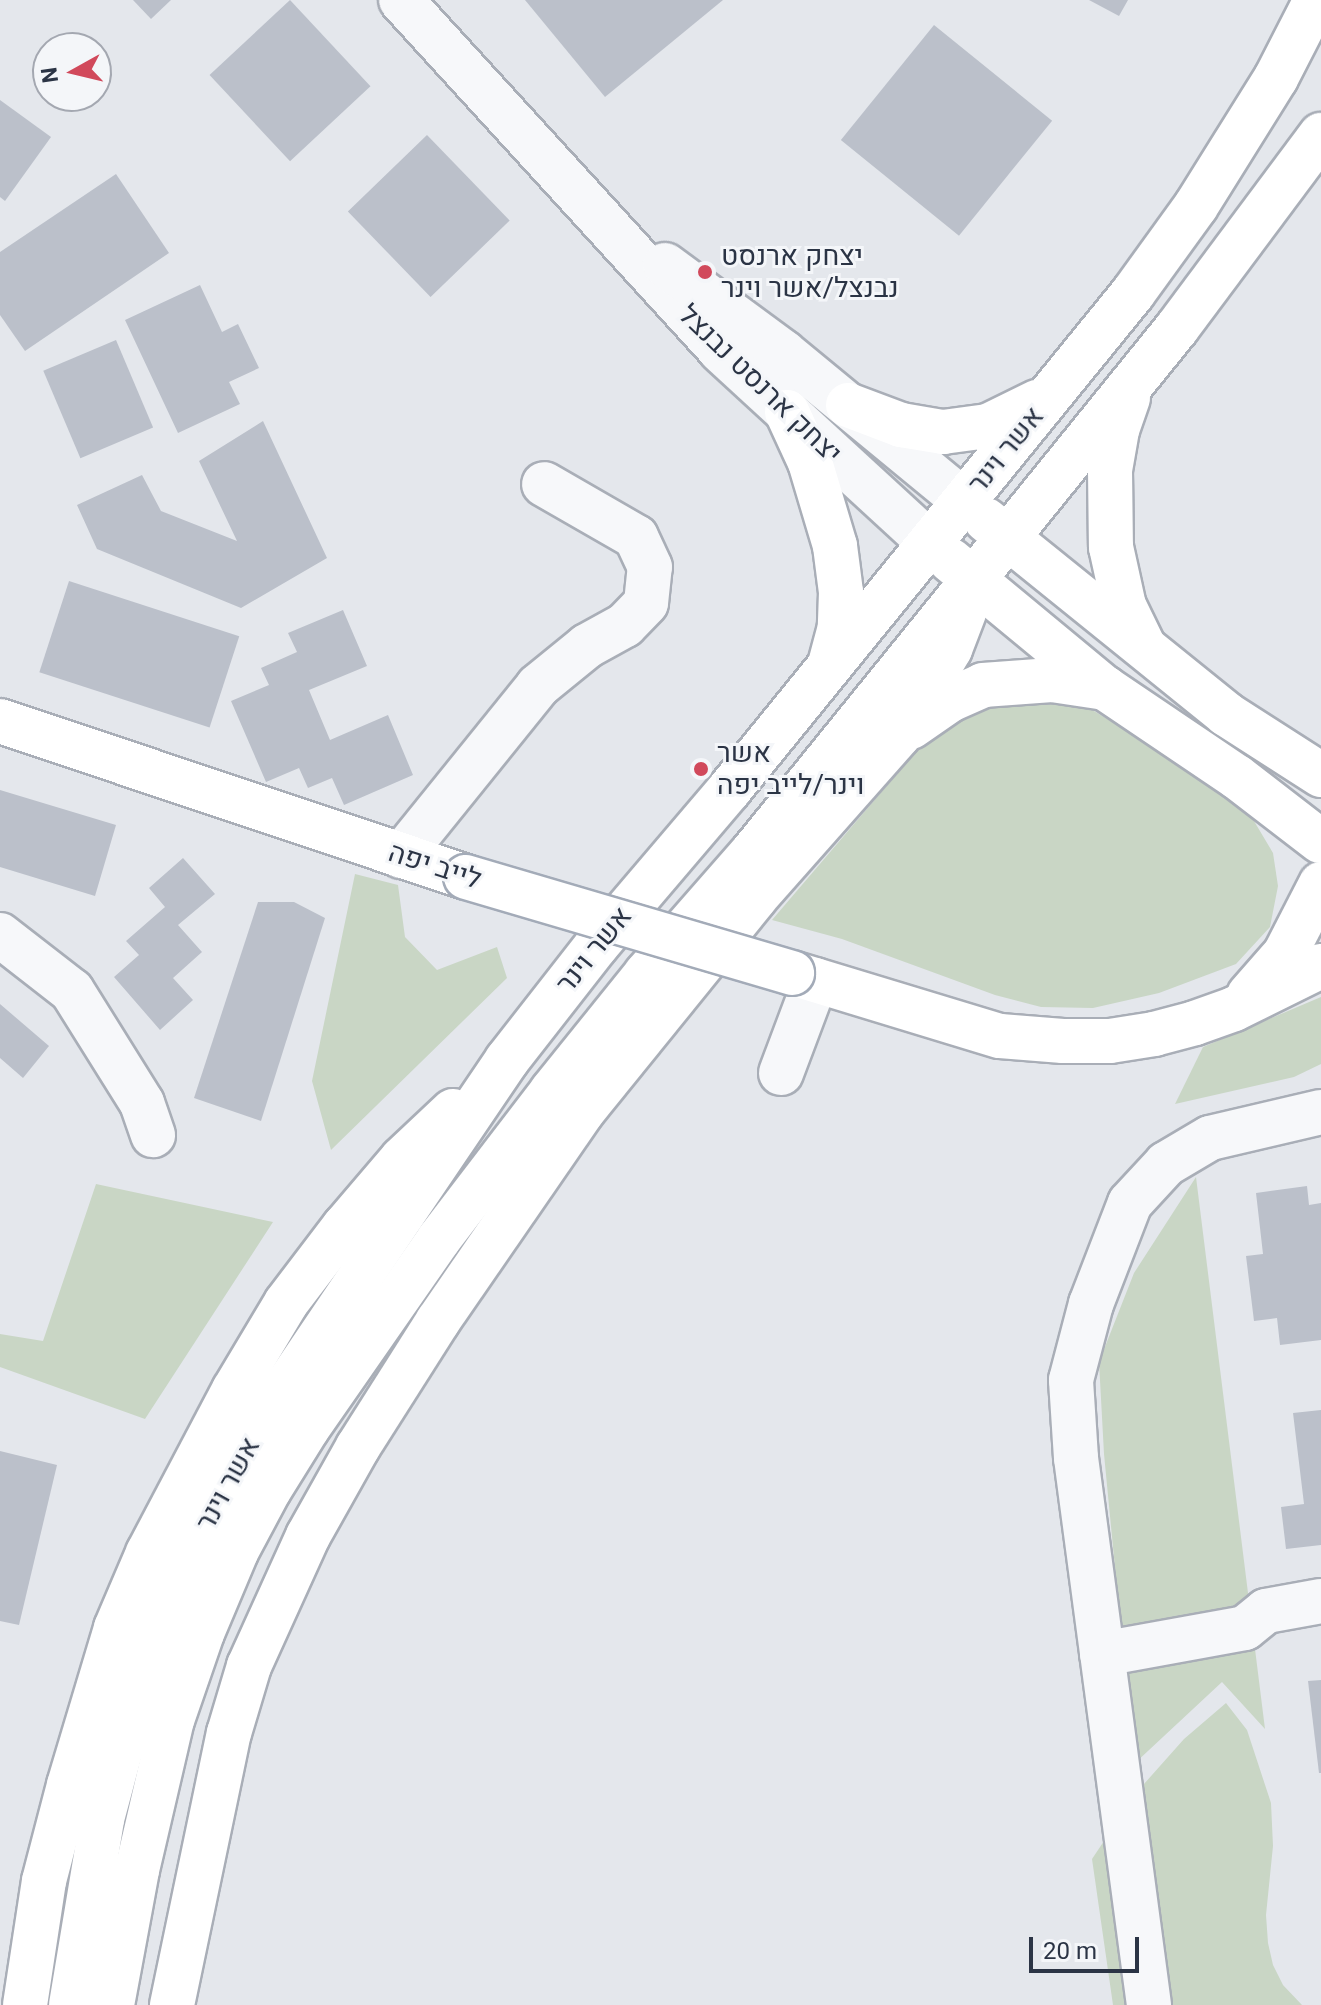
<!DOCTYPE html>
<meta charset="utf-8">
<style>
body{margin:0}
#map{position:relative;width:1321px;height:2005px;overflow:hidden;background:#e4e7ec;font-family:Roboto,Heebo,sans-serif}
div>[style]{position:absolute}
.green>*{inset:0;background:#c9d6c5}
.building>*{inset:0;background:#bbc0ca;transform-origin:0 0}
.roads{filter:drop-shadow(2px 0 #a9aeb7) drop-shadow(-2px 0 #a9aeb7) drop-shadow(0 2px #a9aeb7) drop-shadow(0 -2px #a9aeb7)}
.minor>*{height:44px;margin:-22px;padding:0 22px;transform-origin:22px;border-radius:22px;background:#f7f8fa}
.major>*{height:44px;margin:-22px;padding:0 22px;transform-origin:22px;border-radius:22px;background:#fff}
.bridges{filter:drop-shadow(2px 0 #a3abb8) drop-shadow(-2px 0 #a3abb8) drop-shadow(0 2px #a3abb8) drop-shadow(0 -2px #a3abb8)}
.major-bridge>*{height:44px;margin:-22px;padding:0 22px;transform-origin:22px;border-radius:22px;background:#fff}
.dots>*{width:22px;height:22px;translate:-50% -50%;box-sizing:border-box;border:4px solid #f4f6f9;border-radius:50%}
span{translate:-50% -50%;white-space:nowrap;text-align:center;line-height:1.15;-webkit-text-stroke:6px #f4f6f9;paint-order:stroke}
.poi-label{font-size:28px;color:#2b3445}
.left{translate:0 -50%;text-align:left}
.street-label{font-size:28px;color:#2b3445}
.north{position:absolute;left:32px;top:32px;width:80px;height:80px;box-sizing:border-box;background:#f4f6f9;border:2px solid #a4a8b1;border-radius:50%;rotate:262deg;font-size:22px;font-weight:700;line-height:32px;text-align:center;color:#2b3445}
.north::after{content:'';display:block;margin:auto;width:28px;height:36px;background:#d1495b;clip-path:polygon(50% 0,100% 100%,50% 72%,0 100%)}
.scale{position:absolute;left:1029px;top:1937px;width:110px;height:36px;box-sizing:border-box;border:4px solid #2b3445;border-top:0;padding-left:10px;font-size:24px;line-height:28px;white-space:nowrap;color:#2b3445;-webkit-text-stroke:6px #f4f6f9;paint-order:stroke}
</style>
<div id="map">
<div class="green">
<i style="clip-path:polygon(980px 702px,1079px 702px,1204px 777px,1251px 816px,1273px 853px,1278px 886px,1270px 927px,1236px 964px,1159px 993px,1093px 1008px,1041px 1007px,995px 995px,842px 939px,772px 920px,937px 727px)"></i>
<i style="clip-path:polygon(355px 874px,398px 885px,405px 937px,437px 970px,497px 947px,507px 978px,331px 1150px,312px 1081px)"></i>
<i style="clip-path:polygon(1321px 997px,1321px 1064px,1294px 1077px,1175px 1104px,1203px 1047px)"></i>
<i style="clip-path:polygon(1196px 1177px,1265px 1729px,1222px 1682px,1134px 1764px,1104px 1454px,1099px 1362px,1134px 1273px)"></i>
<i style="clip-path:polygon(96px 1184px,273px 1222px,145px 1419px,0 1367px,0 1334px,43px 1341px)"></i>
<i style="clip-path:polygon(1226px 1703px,1247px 1730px,1271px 1803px,1273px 1846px,1266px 1915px,1268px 1943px,1273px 1965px,1283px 1985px,1302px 2005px,1113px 2005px,1092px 1859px,1136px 1793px,1184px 1739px)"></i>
</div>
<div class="building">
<i style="clip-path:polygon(133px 0,171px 0,151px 19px)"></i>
<i style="left:290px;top:0;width:118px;height:110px;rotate:47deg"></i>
<i style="clip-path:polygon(525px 0,723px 0,605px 97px)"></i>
<i style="clip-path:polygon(1089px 0,1128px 0,1119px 16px)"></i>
<i style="left:934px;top:25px;width:152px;height:148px;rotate:39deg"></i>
<i style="clip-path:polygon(0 100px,51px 137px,5px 201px,0 197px)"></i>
<i style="left:427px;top:135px;width:119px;height:110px;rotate:46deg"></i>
<i style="clip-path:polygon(116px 174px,169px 253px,25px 351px,0 315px,0 252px)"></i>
<i style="clip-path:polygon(200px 285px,222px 332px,238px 324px,259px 368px,229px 382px,240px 404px,178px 433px,125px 320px)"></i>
<i style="left:116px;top:340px;width:95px;height:79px;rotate:67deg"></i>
<i style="clip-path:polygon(263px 421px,327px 558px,241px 608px,97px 549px,77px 505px,142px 475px,161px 511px,237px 541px,199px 461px)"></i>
<i style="left:69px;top:581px;width:179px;height:96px;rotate:18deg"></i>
<i style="clip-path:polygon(343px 610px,367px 666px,309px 690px,330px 740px,388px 715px,413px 775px,344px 805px,332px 778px,308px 788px,299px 768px,266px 782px,231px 701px,269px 685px,261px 668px,297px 652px,288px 633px)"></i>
<i style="clip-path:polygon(0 790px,116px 825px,95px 896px,0 867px)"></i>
<i style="clip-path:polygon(183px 858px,215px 894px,178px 925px,202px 952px,173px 978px,193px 1000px,160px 1030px,114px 977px,139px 955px,126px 941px,165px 907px,149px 888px)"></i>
<i style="clip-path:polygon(258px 902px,294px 902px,325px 918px,261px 1121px,194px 1098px)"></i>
<i style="clip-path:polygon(0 1004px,49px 1046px,23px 1078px,0 1058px)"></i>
<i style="clip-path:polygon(1307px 1186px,1309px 1205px,1321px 1203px,1321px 1340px,1280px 1345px,1277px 1318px,1254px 1321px,1246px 1256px,1263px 1254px,1256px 1193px)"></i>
<i style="clip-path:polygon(1321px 1410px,1321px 1545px,1286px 1549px,1281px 1507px,1304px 1504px,1293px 1413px)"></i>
<i style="clip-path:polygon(0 1451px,57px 1465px,19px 1625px,0 1621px)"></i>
<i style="clip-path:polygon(1321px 1680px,1321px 1773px,1319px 1773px,1308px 1681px)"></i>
</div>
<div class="roads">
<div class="minor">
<i style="left:401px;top:0;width:475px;rotate:47.6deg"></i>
<i style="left:721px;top:351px;width:284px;rotate:42.6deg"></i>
<i style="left:665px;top:265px;width:147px;rotate:36.4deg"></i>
<i style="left:783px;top:352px;width:234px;rotate:39.5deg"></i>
<i style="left:401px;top:856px;width:218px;rotate:-51.1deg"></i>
<i style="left:538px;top:686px;width:63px;rotate:-39.2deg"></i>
<i style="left:587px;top:646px;width:43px;rotate:-28.9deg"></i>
<i style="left:625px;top:625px;width:30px;rotate:-46deg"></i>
<i style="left:646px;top:603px;width:36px;rotate:-84deg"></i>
<i style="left:650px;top:567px;width:33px;rotate:-115deg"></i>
<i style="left:636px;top:537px;width:106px;rotate:-150.1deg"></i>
<i style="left:0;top:935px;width:91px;rotate:37.9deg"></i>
<i style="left:72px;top:991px;width:132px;rotate:58deg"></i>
<i style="left:142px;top:1103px;width:34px;rotate:71deg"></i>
<i style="left:781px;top:1073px;width:99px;rotate:-69.4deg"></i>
<i style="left:1102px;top:1654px;width:145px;rotate:-10.3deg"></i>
<i style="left:1245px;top:1628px;width:27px;rotate:-39deg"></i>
<i style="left:1266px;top:1611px;width:56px;rotate:-10.3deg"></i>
<i style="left:1149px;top:2005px;width:552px;rotate:-97.6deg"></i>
<i style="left:1076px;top:1458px;width:78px;rotate:-93.7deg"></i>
<i style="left:1071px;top:1380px;width:79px;rotate:-75.3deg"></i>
<i style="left:1091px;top:1304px;width:108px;rotate:-68.9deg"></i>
<i style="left:1130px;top:1203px;width:53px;rotate:-47.3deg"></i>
<i style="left:1166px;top:1164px;width:51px;rotate:-30.6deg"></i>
<i style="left:1210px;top:1138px;width:114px;rotate:-13.2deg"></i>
</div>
<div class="major">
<i style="left:1128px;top:398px;width:34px;rotate:109deg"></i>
<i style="left:1117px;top:430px;width:41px;rotate:99.9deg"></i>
<i style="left:1110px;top:470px;width:77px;rotate:89.3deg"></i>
<i style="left:1111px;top:547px;width:60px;rotate:77.6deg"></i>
<i style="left:1124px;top:606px;width:43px;rotate:64deg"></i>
<i style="left:848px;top:405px;width:57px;rotate:20.7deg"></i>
<i style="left:901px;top:425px;width:43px;rotate:9.5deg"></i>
<i style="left:943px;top:432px;width:45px;rotate:-7.6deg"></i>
<i style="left:988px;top:426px;width:55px;rotate:-26.1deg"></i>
<i style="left:787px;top:412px;width:55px;rotate:65.3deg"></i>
<i style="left:810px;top:462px;width:88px;rotate:73.4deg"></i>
<i style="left:835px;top:546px;width:46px;rotate:82.6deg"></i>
<i style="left:841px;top:592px;width:35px;rotate:92deg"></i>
<i style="left:840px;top:627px;width:38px;rotate:105deg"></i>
<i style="left:986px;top:520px;width:309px;rotate:38.9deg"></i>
<i style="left:1226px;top:714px;width:113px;rotate:32.7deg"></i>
<i style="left:950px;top:560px;width:201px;rotate:39.6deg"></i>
<i style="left:1105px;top:688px;width:159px;rotate:34deg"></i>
<i style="left:1237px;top:777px;width:105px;rotate:37.6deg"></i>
<i style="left:0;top:721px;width:491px;rotate:18.5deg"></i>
<i style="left:911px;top:727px;width:47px;rotate:-34.7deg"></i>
<i style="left:950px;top:700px;width:36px;rotate:-24deg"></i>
<i style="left:983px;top:685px;width:69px;rotate:-4.1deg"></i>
<i style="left:1052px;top:680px;width:54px;rotate:8.6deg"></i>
<i style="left:792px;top:973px;width:217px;rotate:16.9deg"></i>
<i style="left:1000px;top:1036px;width:63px;rotate:4.5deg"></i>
<i style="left:1063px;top:1041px;width:47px"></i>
<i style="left:1110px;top:1041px;width:45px;rotate:-9deg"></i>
<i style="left:1154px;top:1034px;width:42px;rotate:-15deg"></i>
<i style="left:1195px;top:1023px;width:41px;rotate:-19.7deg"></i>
<i style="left:1234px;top:1009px;width:97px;rotate:-26.3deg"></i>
<i style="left:1249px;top:995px;width:55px;rotate:-48.7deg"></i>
<i style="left:1285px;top:954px;width:79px;rotate:-62.8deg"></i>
<i style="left:25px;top:2005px;width:125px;rotate:-81.3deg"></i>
<i style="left:44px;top:1881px;width:99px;rotate:-75.4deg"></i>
<i style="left:69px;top:1785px;width:164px;rotate:-73.3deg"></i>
<i style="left:116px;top:1628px;width:82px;rotate:-66.9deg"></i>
<i style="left:148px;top:1553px;width:184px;rotate:-62.2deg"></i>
<i style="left:234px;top:1390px;width:101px;rotate:-59.1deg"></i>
<i style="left:286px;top:1303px;width:96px;rotate:-52.7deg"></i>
<i style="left:344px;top:1227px;width:89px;rotate:-49.5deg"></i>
<i style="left:402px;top:1159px;width:70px;rotate:-43.3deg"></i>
<i style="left:71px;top:2005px;width:189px;rotate:-80.5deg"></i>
<i style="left:102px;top:1819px;width:112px;rotate:-75deg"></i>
<i style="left:131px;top:1711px;width:113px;rotate:-70.3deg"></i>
<i style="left:169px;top:1605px;width:74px;rotate:-66.2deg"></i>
<i style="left:199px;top:1537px;width:135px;rotate:-61.2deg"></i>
<i style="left:264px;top:1419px;width:434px;rotate:-55.9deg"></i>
<i style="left:507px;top:1060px;width:146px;rotate:-52deg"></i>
<i style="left:597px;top:945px;width:204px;rotate:-49.6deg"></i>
<i style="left:729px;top:790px;width:640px;rotate:-50.89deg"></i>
<i style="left:1133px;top:293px;width:107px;rotate:-54.1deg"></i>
<i style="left:1196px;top:206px;width:151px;rotate:-58deg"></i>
<i style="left:1276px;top:78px;width:88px;rotate:-62.9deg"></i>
<i style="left:112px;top:2005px;width:137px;rotate:-79.5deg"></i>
<i style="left:137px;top:1870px;width:154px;rotate:-76.9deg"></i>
<i style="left:172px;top:1720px;width:92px;rotate:-71deg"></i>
<i style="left:202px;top:1633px;width:88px;rotate:-67.2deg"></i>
<i style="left:236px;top:1552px;width:70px;rotate:-62deg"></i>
<i style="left:269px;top:1490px;width:72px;rotate:-58.1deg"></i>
<i style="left:307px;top:1429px;width:231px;rotate:-55.2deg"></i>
<i style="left:439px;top:1239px;width:186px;rotate:-52.6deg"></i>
<i style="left:552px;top:1091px;width:150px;rotate:-51.2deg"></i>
<i style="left:646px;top:974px;width:161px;rotate:-48.8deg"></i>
<i style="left:752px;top:853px;width:675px;rotate:-51.01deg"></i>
<i style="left:1177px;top:328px;width:241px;rotate:-53.3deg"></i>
<i style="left:172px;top:2005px;width:278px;rotate:-78.2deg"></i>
<i style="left:229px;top:1733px;width:70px;rotate:-73.4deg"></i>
<i style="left:249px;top:1666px;width:143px;rotate:-65.6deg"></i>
<i style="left:308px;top:1536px;width:102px;rotate:-60.7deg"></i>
<i style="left:358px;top:1447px;width:149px;rotate:-57.6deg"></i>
<i style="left:438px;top:1321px;width:254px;rotate:-55.4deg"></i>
<i style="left:582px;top:1112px;width:275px;rotate:-51deg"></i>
<i style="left:755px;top:898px;width:217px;rotate:-48.5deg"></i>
<i style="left:899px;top:735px;width:100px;rotate:-59.3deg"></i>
<i style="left:950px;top:649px;width:40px;rotate:-69deg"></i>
</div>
</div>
<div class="bridges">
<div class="major-bridge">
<i style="left:466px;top:877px;width:340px;rotate:16.4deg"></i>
</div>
</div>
<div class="dots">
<i style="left:705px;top:272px;background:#d1495b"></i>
<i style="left:701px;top:769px;background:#d1495b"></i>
</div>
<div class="poi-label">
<span class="left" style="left:721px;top:272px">יצחק ארנסט<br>נבנצל/אשר וינר</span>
<span class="left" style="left:717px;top:769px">אשר<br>וינר/לייב יפה</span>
</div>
<div class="street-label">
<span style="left:760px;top:384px;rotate:44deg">יצחק ארנסט נבנצל</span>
<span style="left:1006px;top:450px;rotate:-51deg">אשר וינר</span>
<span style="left:435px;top:866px;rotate:18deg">לייב יפה</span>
<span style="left:594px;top:950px;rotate:-51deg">אשר וינר</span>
<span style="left:228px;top:1484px;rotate:-61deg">אשר וינר</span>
</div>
<div class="north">N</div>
<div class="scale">20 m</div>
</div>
